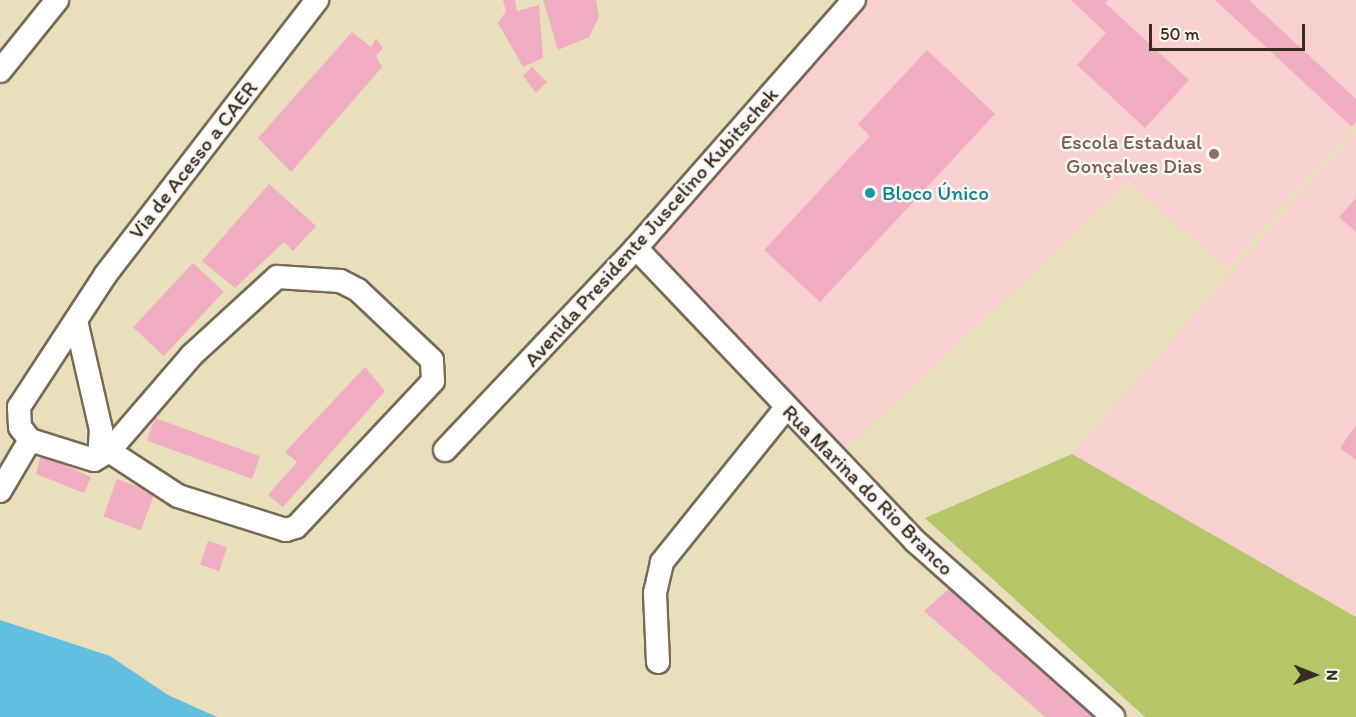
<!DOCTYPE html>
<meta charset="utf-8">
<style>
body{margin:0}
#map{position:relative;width:1356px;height:717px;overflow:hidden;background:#eadfbc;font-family:Itim,sans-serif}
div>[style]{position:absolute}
.built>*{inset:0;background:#f7d0cf}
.green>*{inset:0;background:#b5c669}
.water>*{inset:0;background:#62bfe0}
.building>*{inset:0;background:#f1adc2;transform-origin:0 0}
.roads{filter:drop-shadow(2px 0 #786955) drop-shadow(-2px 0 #786955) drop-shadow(0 2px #786955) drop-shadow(0 -2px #786955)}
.minor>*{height:22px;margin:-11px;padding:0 11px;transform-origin:11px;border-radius:11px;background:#fff}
.dots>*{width:16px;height:16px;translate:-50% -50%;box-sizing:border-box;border:3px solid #f6f6f2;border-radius:50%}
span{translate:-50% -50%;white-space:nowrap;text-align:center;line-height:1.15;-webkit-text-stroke:5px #f6f6f2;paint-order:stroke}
.education-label{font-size:21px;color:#785e54}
.right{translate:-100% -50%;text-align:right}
.street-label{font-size:21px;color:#3b2a1e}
.culture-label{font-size:21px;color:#0d838f}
.left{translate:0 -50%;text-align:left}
.north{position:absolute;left:1284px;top:645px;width:60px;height:60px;-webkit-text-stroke:4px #f6f6f2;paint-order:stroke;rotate:91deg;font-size:16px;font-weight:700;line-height:24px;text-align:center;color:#3b2a1e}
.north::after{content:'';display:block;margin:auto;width:21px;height:27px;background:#3b2a1e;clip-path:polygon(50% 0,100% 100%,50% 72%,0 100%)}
.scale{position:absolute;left:1149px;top:24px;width:156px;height:27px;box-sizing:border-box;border:3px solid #3b2a1e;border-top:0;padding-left:8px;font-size:18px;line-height:21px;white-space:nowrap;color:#3b2a1e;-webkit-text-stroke:4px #f6f6f2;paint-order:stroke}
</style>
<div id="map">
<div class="built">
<i style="clip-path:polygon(854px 0,1356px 0,1356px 122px,1227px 269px,1129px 182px,835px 459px,636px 248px)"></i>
<i style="clip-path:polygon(1356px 132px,1356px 617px,1072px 454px)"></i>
</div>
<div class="green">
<i style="clip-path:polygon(1072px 454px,1356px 617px,1356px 717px,1145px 717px,925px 518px)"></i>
</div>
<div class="water">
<i style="clip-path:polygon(0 620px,110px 656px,168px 695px,217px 717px,0 717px)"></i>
</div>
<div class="building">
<i style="clip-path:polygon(503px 0,515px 0,517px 11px,539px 5px,543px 58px,523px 67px,498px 23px,506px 11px)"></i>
<i style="clip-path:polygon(543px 0,596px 0,599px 17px,589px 37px,558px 50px)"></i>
<i style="clip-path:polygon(1071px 0,1108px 0,1105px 3px,1189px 80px,1145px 128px,1077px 65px,1106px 33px)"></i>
<i style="clip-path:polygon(1215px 0,1249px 0,1356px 99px,1356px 122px,1352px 127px)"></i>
<i style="clip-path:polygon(352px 32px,371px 47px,376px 38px,383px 48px,376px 56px,382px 67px,291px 172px,258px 138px)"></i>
<i style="clip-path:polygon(927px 50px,995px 114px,820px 302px,764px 250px,870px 136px,858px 124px)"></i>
<i style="clip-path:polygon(532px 67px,547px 82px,536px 93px,523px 76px)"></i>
<i style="clip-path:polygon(269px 184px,316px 226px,293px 251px,284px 242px,235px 288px,202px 261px)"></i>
<i style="clip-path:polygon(1356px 198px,1356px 232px,1339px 217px)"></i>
<i style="left:193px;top:263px;width:42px;height:88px;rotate:43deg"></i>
<i style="clip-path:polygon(365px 367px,385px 391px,283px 507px,268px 495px,297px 462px,285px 452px)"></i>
<i style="left:155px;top:418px;width:112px;height:24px;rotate:20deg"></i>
<i style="clip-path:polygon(1356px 425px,1356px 460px,1340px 448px)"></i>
<i style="clip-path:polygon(41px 454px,91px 477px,84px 493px,36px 474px)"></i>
<i style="left:117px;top:479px;width:40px;height:40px;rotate:20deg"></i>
<i style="left:208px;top:541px;width:20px;height:25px;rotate:18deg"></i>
<i style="clip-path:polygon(950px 588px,1094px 717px,1045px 717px,924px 611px)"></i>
</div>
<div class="roads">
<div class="minor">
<i style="left:0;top:71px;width:91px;rotate:-51.2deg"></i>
<i style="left:636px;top:248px;width:405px;rotate:46.4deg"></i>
<i style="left:915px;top:541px;width:265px;rotate:41.6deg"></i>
<i style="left:77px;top:325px;width:108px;rotate:77.1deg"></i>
<i style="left:101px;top:430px;width:26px;rotate:94deg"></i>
<i style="left:445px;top:450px;width:278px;rotate:-46.6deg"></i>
<i style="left:636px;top:248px;width:330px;rotate:-48.7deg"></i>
<i style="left:109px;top:451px;width:82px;rotate:33.1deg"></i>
<i style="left:178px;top:496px;width:113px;rotate:17.5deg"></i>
<i style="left:286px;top:530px;width:10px;rotate:-17deg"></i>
<i style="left:296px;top:527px;width:200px;rotate:-46.8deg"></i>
<i style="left:433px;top:381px;width:21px;rotate:-93deg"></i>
<i style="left:432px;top:360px;width:102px;rotate:-136.6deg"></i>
<i style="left:358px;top:290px;width:20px;rotate:-153deg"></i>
<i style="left:340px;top:281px;width:63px;rotate:-176.4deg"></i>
<i style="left:277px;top:277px;width:115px;rotate:137.5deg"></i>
<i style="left:192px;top:355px;width:127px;rotate:130.8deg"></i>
<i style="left:109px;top:451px;width:17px;rotate:149deg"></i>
<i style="left:94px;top:460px;width:67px;rotate:-162.6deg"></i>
<i style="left:30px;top:440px;width:16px;rotate:-128deg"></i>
<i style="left:20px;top:427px;width:20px;rotate:-93deg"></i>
<i style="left:19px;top:407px;width:159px;rotate:-56.8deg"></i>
<i style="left:106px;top:274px;width:346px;rotate:-52.4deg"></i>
<i style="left:0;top:491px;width:59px;rotate:-59.5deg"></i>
<i style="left:658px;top:662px;width:69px;rotate:-92.5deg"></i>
<i style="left:655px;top:593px;width:32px;rotate:-77deg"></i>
<i style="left:662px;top:562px;width:198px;rotate:-51.2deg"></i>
</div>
</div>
<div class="dots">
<i style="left:1214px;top:154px;background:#8d6e63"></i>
<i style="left:870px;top:193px;background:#0f9aa8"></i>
</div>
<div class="education-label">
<span class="right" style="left:1202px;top:154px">Escola Estadual<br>Gonçalves Dias</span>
</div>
<div class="street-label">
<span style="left:193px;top:160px;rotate:-52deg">Via de Acesso a CAER</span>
<span style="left:651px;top:227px;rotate:-48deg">Avenida Presidente Juscelino Kubitschek</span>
<span style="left:868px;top:490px;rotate:45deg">Rua Marina do Rio Branco</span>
</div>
<div class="culture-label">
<span class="left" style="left:882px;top:193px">Bloco Único</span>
</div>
<div class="north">N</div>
<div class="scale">50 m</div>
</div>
